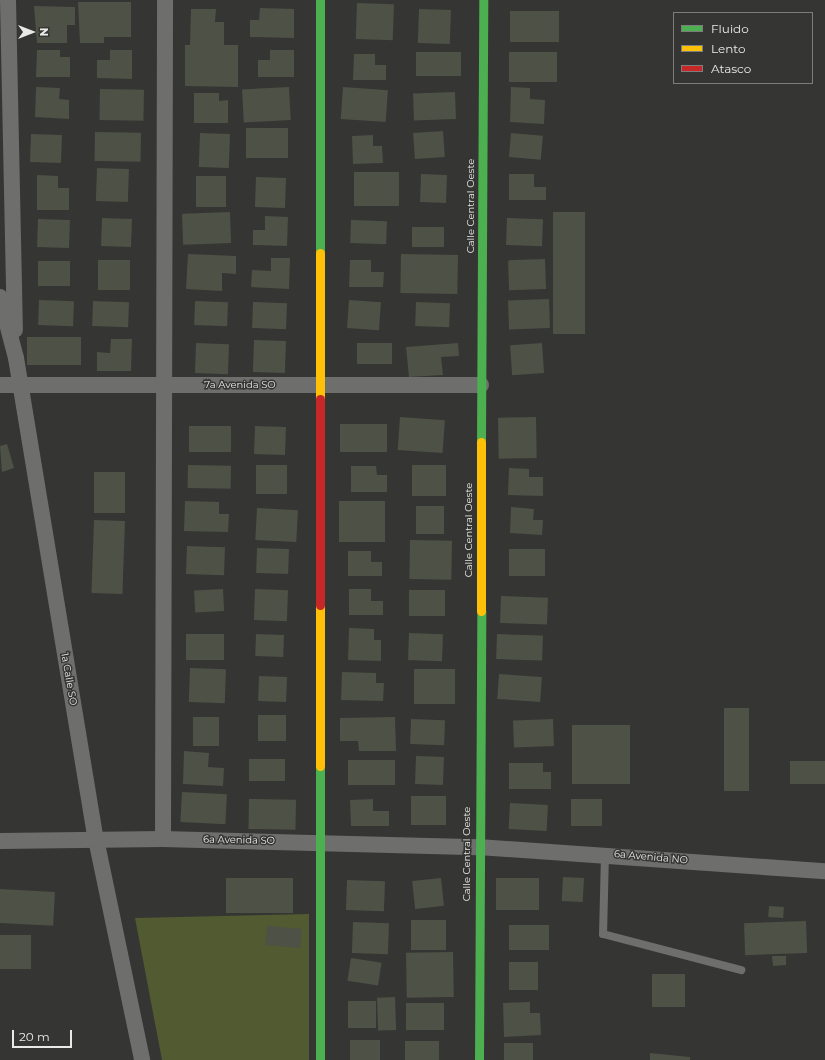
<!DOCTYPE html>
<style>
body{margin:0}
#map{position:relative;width:825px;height:1060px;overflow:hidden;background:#353534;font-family:Montserrat,sans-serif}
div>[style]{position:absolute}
.green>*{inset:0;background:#525a31}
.building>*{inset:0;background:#4e5145;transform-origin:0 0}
.lane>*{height:8px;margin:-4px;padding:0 4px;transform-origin:4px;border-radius:4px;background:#6e6e6d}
.street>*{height:16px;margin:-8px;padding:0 8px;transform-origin:8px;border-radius:8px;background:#6e6e6d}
.fast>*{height:9px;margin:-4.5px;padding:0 4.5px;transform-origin:4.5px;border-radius:4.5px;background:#4caf50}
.slow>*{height:9px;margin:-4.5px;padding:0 4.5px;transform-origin:4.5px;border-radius:4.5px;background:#ffc107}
.jam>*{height:9px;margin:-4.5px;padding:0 4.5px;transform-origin:4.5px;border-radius:4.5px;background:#c62828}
span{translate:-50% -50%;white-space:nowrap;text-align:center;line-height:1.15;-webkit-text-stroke:3px #353633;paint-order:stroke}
.street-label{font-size:10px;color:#e9e9e7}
.legend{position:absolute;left:673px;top:12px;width:140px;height:72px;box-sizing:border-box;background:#353633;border:1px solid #7d7e7b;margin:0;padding:5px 7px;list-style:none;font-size:12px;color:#e9e9e7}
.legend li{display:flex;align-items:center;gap:8px;height:20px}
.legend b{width:20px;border:1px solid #7d7e7b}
.north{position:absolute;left:12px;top:12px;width:40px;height:40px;-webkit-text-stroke:3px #353633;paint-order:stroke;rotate:90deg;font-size:11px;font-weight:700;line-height:16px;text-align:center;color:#e9e9e7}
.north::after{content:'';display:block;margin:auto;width:14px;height:18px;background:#e9e9e7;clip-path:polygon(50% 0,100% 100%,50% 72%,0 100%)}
.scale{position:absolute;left:12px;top:1030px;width:60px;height:18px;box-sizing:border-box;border:2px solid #e9e9e7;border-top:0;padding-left:5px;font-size:12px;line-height:14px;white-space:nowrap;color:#e9e9e7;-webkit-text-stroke:3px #353633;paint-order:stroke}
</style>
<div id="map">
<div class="green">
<i style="clip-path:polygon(309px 914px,309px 1060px,162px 1060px,135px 918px)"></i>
</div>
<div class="building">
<i style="clip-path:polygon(78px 2px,131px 2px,131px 37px,104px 37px,104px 43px,80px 43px)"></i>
<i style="left:357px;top:3px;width:37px;height:36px;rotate:2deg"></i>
<i style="clip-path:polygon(34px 6px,75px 7px,75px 25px,67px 25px,67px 43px,37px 43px)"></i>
<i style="clip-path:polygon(260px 8px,294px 9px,294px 38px,250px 37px,250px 20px,259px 20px)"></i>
<i style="clip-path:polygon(191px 9px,216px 9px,215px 22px,224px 22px,224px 45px,238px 45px,238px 87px,185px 86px,185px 45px,190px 45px)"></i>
<i style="left:419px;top:9px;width:32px;height:34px;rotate:2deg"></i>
<i style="left:510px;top:11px;width:49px;height:31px"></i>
<i style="clip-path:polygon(37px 50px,60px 50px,60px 57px,70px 57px,70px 77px,36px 77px)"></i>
<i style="clip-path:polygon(110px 50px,132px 50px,132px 79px,97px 78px,97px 60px,110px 60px)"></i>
<i style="clip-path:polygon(270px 50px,294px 50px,294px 77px,258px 77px,258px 60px,270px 60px)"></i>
<i style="left:416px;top:52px;width:45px;height:24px"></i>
<i style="left:509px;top:52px;width:48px;height:30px"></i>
<i style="clip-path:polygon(354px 54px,375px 54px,375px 65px,386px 65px,386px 80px,353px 80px)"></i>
<i style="clip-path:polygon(36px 87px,60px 88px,59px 99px,69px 100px,69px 119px,35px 117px)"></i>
<i style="left:289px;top:87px;width:33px;height:47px;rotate:87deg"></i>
<i style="left:343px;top:87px;width:45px;height:32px;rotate:4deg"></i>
<i style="clip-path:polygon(511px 87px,530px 88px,530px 99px,545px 100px,544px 124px,510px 122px)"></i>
<i style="left:100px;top:89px;width:44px;height:31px;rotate:1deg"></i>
<i style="left:455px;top:92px;width:27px;height:42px;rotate:88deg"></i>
<i style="clip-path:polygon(194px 93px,219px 93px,219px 101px,228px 100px,228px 123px,194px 123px)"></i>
<i style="left:288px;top:128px;width:30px;height:42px;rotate:90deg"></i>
<i style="left:443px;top:131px;width:26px;height:30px;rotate:86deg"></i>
<i style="left:95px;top:132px;width:46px;height:29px;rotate:1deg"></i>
<i style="left:200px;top:133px;width:30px;height:34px;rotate:2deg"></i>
<i style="left:511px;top:133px;width:32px;height:24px;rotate:5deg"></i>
<i style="left:31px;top:134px;width:31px;height:28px;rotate:2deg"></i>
<i style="clip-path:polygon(373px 135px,373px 146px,382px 146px,383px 163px,353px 164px,352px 136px)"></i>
<i style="left:97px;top:168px;width:32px;height:33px;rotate:2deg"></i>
<i style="left:354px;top:172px;width:45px;height:34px"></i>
<i style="left:421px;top:174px;width:26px;height:28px;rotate:2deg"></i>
<i style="clip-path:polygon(509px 174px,534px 174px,534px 187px,546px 187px,546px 200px,509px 200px)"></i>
<i style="clip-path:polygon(37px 175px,58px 176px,58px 188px,69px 188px,69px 210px,37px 210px)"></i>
<i style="left:196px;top:176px;width:30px;height:31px"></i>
<i style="left:256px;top:177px;width:30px;height:30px;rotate:2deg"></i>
<i style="left:230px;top:212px;width:31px;height:48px;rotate:88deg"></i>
<i style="left:553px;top:212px;width:32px;height:122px"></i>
<i style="clip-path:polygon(265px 216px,288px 217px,287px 246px,253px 245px,253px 230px,265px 230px)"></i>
<i style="left:102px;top:218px;width:30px;height:28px;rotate:2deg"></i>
<i style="left:507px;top:218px;width:36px;height:27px;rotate:2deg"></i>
<i style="left:38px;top:219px;width:32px;height:28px;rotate:2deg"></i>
<i style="left:351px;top:220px;width:36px;height:23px;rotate:2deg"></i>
<i style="left:412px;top:227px;width:32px;height:20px"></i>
<i style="clip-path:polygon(188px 254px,236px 256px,236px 274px,222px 273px,222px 291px,186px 289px)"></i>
<i style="left:401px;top:254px;width:57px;height:39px;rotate:1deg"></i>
<i style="clip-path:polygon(271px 258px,290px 258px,289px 289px,251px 287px,252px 270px,271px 271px)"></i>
<i style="left:545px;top:259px;width:30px;height:37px;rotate:88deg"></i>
<i style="left:98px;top:260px;width:32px;height:30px"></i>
<i style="clip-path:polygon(350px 260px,371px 260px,371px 272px,384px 272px,383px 287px,349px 287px)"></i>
<i style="left:38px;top:261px;width:32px;height:25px"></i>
<i style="left:549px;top:299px;width:29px;height:41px;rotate:88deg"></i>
<i style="left:39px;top:300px;width:35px;height:25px;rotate:2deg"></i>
<i style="left:349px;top:300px;width:32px;height:28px;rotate:4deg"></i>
<i style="left:93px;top:301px;width:36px;height:25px;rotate:2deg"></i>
<i style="left:195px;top:301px;width:33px;height:24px;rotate:2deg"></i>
<i style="left:253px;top:302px;width:34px;height:26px;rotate:2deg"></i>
<i style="left:416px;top:302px;width:34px;height:24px;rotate:2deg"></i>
<i style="left:81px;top:337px;width:28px;height:54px;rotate:90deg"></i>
<i style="clip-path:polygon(111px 339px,132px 339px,131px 371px,97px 371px,97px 352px,110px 353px)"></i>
<i style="left:254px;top:340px;width:32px;height:32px;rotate:2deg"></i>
<i style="left:196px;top:343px;width:33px;height:30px;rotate:2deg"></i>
<i style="left:357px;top:343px;width:35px;height:21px"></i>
<i style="clip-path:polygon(458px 343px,459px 356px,441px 357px,443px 375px,409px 377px,406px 347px)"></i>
<i style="left:542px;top:343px;width:30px;height:32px;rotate:86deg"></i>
<i style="left:400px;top:417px;width:45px;height:33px;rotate:4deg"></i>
<i style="left:536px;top:417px;width:41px;height:38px;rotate:89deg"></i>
<i style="left:340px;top:424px;width:47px;height:28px"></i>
<i style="left:189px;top:426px;width:42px;height:26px"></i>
<i style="left:255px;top:426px;width:31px;height:28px;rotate:2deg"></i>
<i style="clip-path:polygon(7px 444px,14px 468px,2px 472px,0 446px)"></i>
<i style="left:188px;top:465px;width:43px;height:23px;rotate:1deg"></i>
<i style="left:256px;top:465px;width:31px;height:29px"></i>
<i style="left:412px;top:465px;width:34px;height:31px"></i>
<i style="clip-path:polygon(351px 466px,376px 466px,377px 475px,387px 475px,387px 492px,351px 492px)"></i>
<i style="clip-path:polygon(509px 468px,529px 469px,529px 477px,543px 477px,543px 496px,508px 495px)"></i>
<i style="left:94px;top:472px;width:31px;height:41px"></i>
<i style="clip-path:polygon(185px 501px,219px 502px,219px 514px,229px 514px,228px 532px,184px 531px)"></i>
<i style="left:339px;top:501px;width:46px;height:41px"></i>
<i style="left:416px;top:506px;width:28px;height:28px"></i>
<i style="clip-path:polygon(511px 507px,534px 509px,533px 520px,543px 520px,542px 535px,510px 533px)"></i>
<i style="left:257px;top:508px;width:41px;height:32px;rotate:3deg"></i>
<i style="left:94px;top:520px;width:31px;height:73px;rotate:2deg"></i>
<i style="left:410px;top:540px;width:42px;height:39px;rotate:1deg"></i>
<i style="left:187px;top:546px;width:38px;height:28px;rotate:2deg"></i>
<i style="left:257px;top:548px;width:32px;height:25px;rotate:2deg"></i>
<i style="left:509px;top:549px;width:36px;height:27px"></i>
<i style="clip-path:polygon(348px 551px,371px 551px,371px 562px,382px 562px,382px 576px,348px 576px)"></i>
<i style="left:223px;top:589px;width:22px;height:29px;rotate:87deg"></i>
<i style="left:255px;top:589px;width:33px;height:31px;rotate:2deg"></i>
<i style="clip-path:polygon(349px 589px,371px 589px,371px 601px,383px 601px,383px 615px,349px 615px)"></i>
<i style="left:445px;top:590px;width:26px;height:36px;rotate:90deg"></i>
<i style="left:501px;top:596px;width:47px;height:27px;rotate:2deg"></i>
<i style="clip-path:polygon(349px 628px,374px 629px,374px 640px,381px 640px,381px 661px,348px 660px)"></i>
<i style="left:409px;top:633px;width:34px;height:27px;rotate:2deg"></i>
<i style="left:186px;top:634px;width:38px;height:26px"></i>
<i style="left:256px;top:634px;width:28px;height:22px;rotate:2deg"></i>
<i style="left:497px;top:634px;width:46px;height:25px;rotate:2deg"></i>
<i style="left:190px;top:668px;width:36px;height:34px;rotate:2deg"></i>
<i style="left:414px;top:669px;width:41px;height:35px"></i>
<i style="clip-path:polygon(342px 672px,376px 673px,376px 683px,384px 683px,383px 701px,341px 700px)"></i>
<i style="left:499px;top:674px;width:43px;height:25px;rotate:4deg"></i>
<i style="left:259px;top:676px;width:28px;height:25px;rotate:2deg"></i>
<i style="left:724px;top:708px;width:25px;height:83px"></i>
<i style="left:258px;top:715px;width:28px;height:26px"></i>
<i style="left:193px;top:717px;width:26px;height:29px"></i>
<i style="clip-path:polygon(395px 717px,396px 751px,359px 751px,358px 741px,340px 741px,340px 718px)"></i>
<i style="left:411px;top:719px;width:34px;height:25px;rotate:2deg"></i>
<i style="left:553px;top:719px;width:27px;height:40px;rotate:88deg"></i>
<i style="left:572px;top:725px;width:58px;height:59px"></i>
<i style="clip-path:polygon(184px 751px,209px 753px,208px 767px,224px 768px,223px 786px,183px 784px)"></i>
<i style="left:416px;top:756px;width:28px;height:28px;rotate:2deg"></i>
<i style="left:285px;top:759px;width:22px;height:36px;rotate:90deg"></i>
<i style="left:348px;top:760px;width:47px;height:25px"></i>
<i style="left:790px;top:761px;width:35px;height:23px"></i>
<i style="clip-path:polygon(509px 763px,543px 763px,543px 772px,551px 772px,551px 789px,509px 789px)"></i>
<i style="left:182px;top:792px;width:45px;height:30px;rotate:3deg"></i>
<i style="left:411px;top:796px;width:35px;height:29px"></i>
<i style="left:249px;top:799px;width:47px;height:30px;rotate:1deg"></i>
<i style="clip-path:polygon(373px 799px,373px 811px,389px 811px,389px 826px,351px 826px,350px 800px)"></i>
<i style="left:571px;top:799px;width:31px;height:27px"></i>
<i style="left:510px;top:803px;width:38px;height:26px;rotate:3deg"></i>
<i style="left:563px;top:877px;width:21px;height:24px;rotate:3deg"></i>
<i style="left:226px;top:878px;width:67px;height:35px"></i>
<i style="left:441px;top:878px;width:28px;height:29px;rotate:84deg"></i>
<i style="left:539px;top:878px;width:32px;height:43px;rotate:90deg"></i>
<i style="left:347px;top:880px;width:38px;height:30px;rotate:2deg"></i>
<i style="left:0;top:889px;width:55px;height:34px;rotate:3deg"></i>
<i style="left:769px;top:906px;width:15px;height:11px;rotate:4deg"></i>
<i style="left:411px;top:920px;width:35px;height:30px"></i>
<i style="left:806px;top:921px;width:32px;height:62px;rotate:88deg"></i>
<i style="left:353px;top:922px;width:36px;height:31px;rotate:2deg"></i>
<i style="left:509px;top:925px;width:40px;height:25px"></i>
<i style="left:267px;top:926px;width:35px;height:19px;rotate:5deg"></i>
<i style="left:0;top:935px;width:31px;height:34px"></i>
<i style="left:453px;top:952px;width:45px;height:47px;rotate:89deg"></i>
<i style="clip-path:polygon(772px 956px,786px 956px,786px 965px,773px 966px)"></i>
<i style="left:351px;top:958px;width:31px;height:23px;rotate:9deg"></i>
<i style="left:509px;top:962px;width:29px;height:28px"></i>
<i style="left:685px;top:974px;width:33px;height:33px;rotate:90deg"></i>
<i style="left:395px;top:997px;width:33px;height:18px;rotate:88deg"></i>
<i style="left:348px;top:1001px;width:28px;height:27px"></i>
<i style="clip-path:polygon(530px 1002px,530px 1013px,540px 1013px,541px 1035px,504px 1037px,503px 1003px)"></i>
<i style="left:406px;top:1003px;width:38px;height:27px"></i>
<i style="left:380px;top:1040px;width:20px;height:30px;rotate:90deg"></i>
<i style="left:405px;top:1041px;width:34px;height:19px"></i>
<i style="left:504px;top:1043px;width:29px;height:17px"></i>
<i style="clip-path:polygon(650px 1053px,690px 1057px,690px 1060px,650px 1060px)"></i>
</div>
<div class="lane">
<i style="left:605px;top:854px;width:80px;rotate:91.4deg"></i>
<i style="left:603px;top:934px;width:143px;rotate:14.6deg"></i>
</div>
<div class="street">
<i style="left:8px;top:0;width:330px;rotate:88.8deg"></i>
<i style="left:0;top:297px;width:63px;rotate:75.3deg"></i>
<i style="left:16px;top:358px;width:488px;rotate:80.6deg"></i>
<i style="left:96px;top:839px;width:226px;rotate:78.2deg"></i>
<i style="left:0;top:385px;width:481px"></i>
<i style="left:163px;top:839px;width:839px;rotate:-89.86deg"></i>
<i style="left:0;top:841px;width:163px;rotate:-0.7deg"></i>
<i style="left:163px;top:839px;width:315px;rotate:1.5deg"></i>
<i style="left:478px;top:847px;width:348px;rotate:4deg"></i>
</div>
<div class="fast">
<i style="left:320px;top:0;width:253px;rotate:90deg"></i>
<i style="left:481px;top:442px;width:442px;rotate:-89.7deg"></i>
<i style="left:320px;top:766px;width:294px;rotate:90deg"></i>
<i style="left:479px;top:1060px;width:449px;rotate:-89.7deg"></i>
</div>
<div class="slow">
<i style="left:320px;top:253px;width:146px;rotate:90deg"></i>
<i style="left:320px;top:605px;width:161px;rotate:90deg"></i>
<i style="left:481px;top:611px;width:169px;rotate:-90deg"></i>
</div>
<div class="jam">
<i style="left:320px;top:399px;width:206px;rotate:90deg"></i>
</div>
<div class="street-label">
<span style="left:471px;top:206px;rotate:-90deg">Calle Central Oeste</span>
<span style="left:240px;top:385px">7a Avenida SO</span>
<span style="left:469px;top:530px;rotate:-90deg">Calle Central Oeste</span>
<span style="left:69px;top:679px;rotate:80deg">1a Calle SO</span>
<span style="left:239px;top:840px;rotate:1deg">6a Avenida SO</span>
<span style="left:467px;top:854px;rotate:-90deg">Calle Central Oeste</span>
<span style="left:651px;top:857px;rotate:5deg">6a Avenida NO</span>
</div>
<ul class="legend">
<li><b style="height:5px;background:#4caf50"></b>Fluido</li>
<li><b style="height:5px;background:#ffc107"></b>Lento</li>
<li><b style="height:5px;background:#c62828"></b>Atasco</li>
</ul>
<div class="north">N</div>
<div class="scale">20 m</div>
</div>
